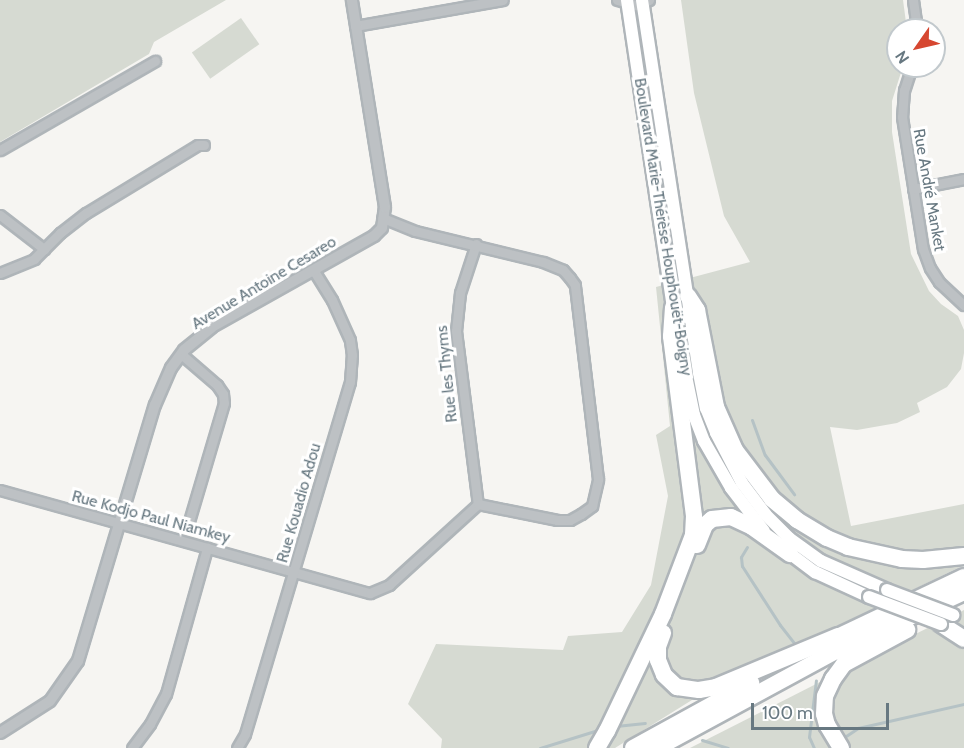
<!DOCTYPE html>
<meta charset="utf-8">
<style>
body{margin:0}
#map{position:relative;width:964px;height:748px;overflow:hidden;background:#f6f5f2;font-family:Cabin,sans-serif}
div>[style]{position:absolute}
.green>*{inset:0;background:#d6dad2;transform-origin:0 0}
.stream>*{height:3px;margin:-1.5px;padding:0 1.5px;transform-origin:1.5px;border-radius:1.5px;background:#b5c2c5}
.roads{filter:drop-shadow(2px 0 #afb5b9) drop-shadow(-2px 0 #afb5b9) drop-shadow(0 2px #afb5b9) drop-shadow(0 -2px #afb5b9)}
.minor>*{height:9px;margin:-4.5px;padding:0 4.5px;transform-origin:4.5px;border-radius:4.5px;background:#bdc1c4}
.tertiary>*{height:10px;margin:-5px;padding:0 5px;transform-origin:5px;border-radius:5px;background:#bdc1c4}
.secondary>*{height:12px;margin:-6px;padding:0 6px;transform-origin:6px;border-radius:6px;background:#fff}
.motorway>*{height:16px;margin:-8px;padding:0 8px;transform-origin:8px;border-radius:8px;background:#fff}
.bridges{filter:drop-shadow(2px 0 #afb5b9) drop-shadow(-2px 0 #afb5b9) drop-shadow(0 2px #afb5b9) drop-shadow(0 -2px #afb5b9)}
.secondary-bridge>*{height:12px;margin:-6px;padding:0 6px;transform-origin:6px;border-radius:6px;background:#fff}
span{translate:-50% -50%;white-space:nowrap;text-align:center;line-height:1.15;-webkit-text-stroke:6px #fff;paint-order:stroke}
.street-label{font-size:16px;color:#677881}
.north{position:absolute;left:886px;top:18px;width:60px;height:60px;box-sizing:border-box;background:#fff;border:2px solid #c2c9cd;border-radius:50%;rotate:236deg;font-size:16px;font-weight:700;line-height:24px;text-align:center;color:#677881}
.north::after{content:'';display:block;margin:auto;width:21px;height:27px;background:#d64731;clip-path:polygon(50% 0,100% 100%,50% 72%,0 100%)}
.scale{position:absolute;left:751px;top:703px;width:138px;height:27px;box-sizing:border-box;border:3px solid #677881;border-top:0;padding-left:8px;font-size:18px;line-height:21px;white-space:nowrap;color:#677881;-webkit-text-stroke:4px #fff;paint-order:stroke}
</style>
<div id="map">
<div class="green">
<i style="clip-path:polygon(0 0,226px 0,154px 42px,149px 54px,0 142px)"></i>
<i style="clip-path:polygon(681px 0,903px 0,907px 30px,898px 30px,898px 66px,903px 66px,892px 101px,892px 132px,911px 254px,929px 291px,941px 304px,958px 316px,964px 330px,964px 353px,961px 369px,947px 387px,917px 403px,920px 412px,897px 423px,857px 430px,830px 427px,851px 526px,964px 504px,964px 565px,716px 685px,615px 748px,441px 748px,442px 739px,408px 704px,436px 644px,563px 650px,568px 636px,622px 632px,651px 585px,668px 496px,656px 435px,670px 426px,656px 287px,750px 262px,724px 216px,694px 93px)"></i>
<i style="left:241px;top:18px;width:32px;height:60px;rotate:55deg"></i>
<i style="clip-path:polygon(964px 610px,964px 748px,690px 748px,877px 653px)"></i>
</div>
<div class="stream">
<i style="left:752px;top:420px;width:37px;rotate:70deg"></i>
<i style="left:765px;top:455px;width:49px;rotate:53.4deg"></i>
<i style="left:747px;top:547px;width:12px;rotate:121deg"></i>
<i style="left:741px;top:557px;width:9px;rotate:84deg"></i>
<i style="left:742px;top:566px;width:70px;rotate:57.2deg"></i>
<i style="left:780px;top:625px;width:24px;rotate:52deg"></i>
<i style="left:616px;top:726px;width:29px;rotate:-6deg"></i>
<i style="left:843px;top:738px;width:18px;rotate:-34deg"></i>
<i style="left:858px;top:728px;width:109px;rotate:-12.8deg"></i>
<i style="left:702px;top:740px;width:27px;rotate:17deg"></i>
<i style="left:540px;top:748px;width:64px;rotate:-17.3deg"></i>
<i style="left:814px;top:748px;width:12px;rotate:-114deg"></i>
<i style="left:809px;top:737px;width:57px;rotate:-83deg"></i>
</div>
<div class="roads">
<div class="minor">
<i style="left:617px;top:0;width:20px;rotate:15deg"></i>
<i style="left:636px;top:5px;width:14px;rotate:-21deg"></i>
<i style="left:913px;top:0;width:30px;rotate:82deg"></i>
<i style="left:355px;top:26px;width:150px;rotate:-10deg"></i>
<i style="left:912px;top:66px;width:25px;rotate:108deg"></i>
<i style="left:904px;top:90px;width:27px;rotate:94deg"></i>
<i style="left:902px;top:117px;width:134px;rotate:81deg"></i>
<i style="left:923px;top:249px;width:20px;rotate:70deg"></i>
<i style="left:930px;top:268px;width:17px;rotate:57deg"></i>
<i style="left:939px;top:282px;width:34px;rotate:43deg"></i>
<i style="left:0;top:150px;width:179px;rotate:-29.9deg"></i>
<i style="left:913px;top:189px;width:52px;rotate:-11.1deg"></i>
<i style="left:0;top:215px;width:56px;rotate:37.7deg"></i>
<i style="left:476px;top:244px;width:52px;rotate:108.1deg"></i>
<i style="left:460px;top:293px;width:38px;rotate:96deg"></i>
<i style="left:456px;top:331px;width:174px;rotate:82.8deg"></i>
<i style="left:0;top:273px;width:37px;rotate:-22deg"></i>
<i style="left:34px;top:259px;width:37px;rotate:-45deg"></i>
<i style="left:60px;top:233px;width:33px;rotate:-38deg"></i>
<i style="left:86px;top:213px;width:131px;rotate:-31.3deg"></i>
<i style="left:198px;top:145px;width:6px"></i>
<i style="left:181px;top:354px;width:48px;rotate:40.7deg"></i>
<i style="left:217px;top:385px;width:11px;rotate:56deg"></i>
<i style="left:223px;top:394px;width:9px;rotate:84deg"></i>
<i style="left:224px;top:403px;width:123px;rotate:106.5deg"></i>
<i style="left:0;top:490px;width:384px;rotate:15.6deg"></i>
<i style="left:370px;top:593px;width:21px;rotate:-23deg"></i>
<i style="left:389px;top:585px;width:120px;rotate:-42.3deg"></i>
<i style="left:478px;top:504px;width:81px;rotate:11.4deg"></i>
<i style="left:557px;top:520px;width:13px"></i>
<i style="left:570px;top:520px;width:13px;rotate:-29deg"></i>
<i style="left:581px;top:514px;width:14px;rotate:-36deg"></i>
<i style="left:592px;top:506px;width:28px;rotate:-77deg"></i>
<i style="left:598px;top:479px;width:195px;rotate:-96.8deg"></i>
<i style="left:575px;top:285px;width:9px;rotate:-126deg"></i>
<i style="left:570px;top:278px;width:11px;rotate:-131deg"></i>
<i style="left:563px;top:270px;width:22px;rotate:-158deg"></i>
<i style="left:543px;top:262px;width:132px;rotate:-166.4deg"></i>
<i style="left:415px;top:231px;width:35px;rotate:-158deg"></i>
<i style="left:132px;top:748px;width:30px;rotate:-53deg"></i>
<i style="left:150px;top:724px;width:34px;rotate:-62deg"></i>
<i style="left:166px;top:694px;width:152px;rotate:-74.3deg"></i>
<i style="left:237px;top:748px;width:16px;rotate:-60deg"></i>
<i style="left:245px;top:734px;width:367px;rotate:-73.4deg"></i>
<i style="left:350px;top:382px;width:27px;rotate:-86deg"></i>
<i style="left:352px;top:355px;width:15px;rotate:-98deg"></i>
<i style="left:350px;top:340px;width:44px;rotate:-114.2deg"></i>
<i style="left:332px;top:300px;width:36px;rotate:-122deg"></i>
</div>
<div class="tertiary">
<i style="left:0;top:733px;width:59px;rotate:-32.6deg"></i>
<i style="left:50px;top:701px;width:49px;rotate:-55deg"></i>
<i style="left:78px;top:661px;width:267px;rotate:-73.3deg"></i>
<i style="left:155px;top:405px;width:40px;rotate:-66.6deg"></i>
<i style="left:171px;top:368px;width:22px;rotate:-54deg"></i>
<i style="left:184px;top:350px;width:36px;rotate:-39deg"></i>
<i style="left:212px;top:327px;width:186px;rotate:-29.3deg"></i>
<i style="left:374px;top:236px;width:11px;rotate:-45deg"></i>
<i style="left:382px;top:228px;width:21px;rotate:-82deg"></i>
<i style="left:385px;top:207px;width:210px;rotate:-99.1deg"></i>
</div>
<div class="secondary">
<i style="left:627px;top:0;width:317px;rotate:81.5deg"></i>
<i style="left:642px;top:0;width:377px;rotate:81.3deg"></i>
<i style="left:699px;top:373px;width:36px;rotate:79deg"></i>
<i style="left:706px;top:408px;width:27px;rotate:68deg"></i>
<i style="left:716px;top:433px;width:56px;rotate:62.5deg"></i>
<i style="left:742px;top:483px;width:39px;rotate:53deg"></i>
<i style="left:765px;top:514px;width:34px;rotate:45deg"></i>
<i style="left:789px;top:538px;width:39px;rotate:36deg"></i>
<i style="left:821px;top:561px;width:72px;rotate:23.7deg"></i>
<i style="left:678px;top:337px;width:80px;rotate:78.4deg"></i>
<i style="left:694px;top:415px;width:28px;rotate:69deg"></i>
<i style="left:704px;top:441px;width:54px;rotate:60.1deg"></i>
<i style="left:731px;top:488px;width:54px;rotate:52.5deg"></i>
<i style="left:784px;top:549px;width:39px;rotate:37deg"></i>
<i style="left:815px;top:572px;width:60px;rotate:24.8deg"></i>
</div>
<div class="motorway">
<i style="left:688px;top:296px;width:17px;rotate:57deg"></i>
<i style="left:697px;top:310px;width:99px;rotate:78.9deg"></i>
<i style="left:716px;top:407px;width:47px;rotate:66.2deg"></i>
<i style="left:735px;top:450px;width:61px;rotate:52.9deg"></i>
<i style="left:772px;top:499px;width:33px;rotate:40deg"></i>
<i style="left:797px;top:520px;width:35px;rotate:31deg"></i>
<i style="left:827px;top:538px;width:23px;rotate:23deg"></i>
<i style="left:848px;top:547px;width:55px;rotate:12.5deg"></i>
<i style="left:902px;top:559px;width:21px;rotate:3deg"></i>
<i style="left:923px;top:560px;width:41px;rotate:-5.6deg"></i>
<i style="left:697px;top:545px;width:22px;rotate:-68deg"></i>
<i style="left:705px;top:525px;width:9px;rotate:-41deg"></i>
<i style="left:712px;top:519px;width:19px;rotate:-6deg"></i>
<i style="left:731px;top:517px;width:23px;rotate:25deg"></i>
<i style="left:752px;top:527px;width:47px;rotate:35.4deg"></i>
<i style="left:941px;top:624px;width:27px;rotate:33deg"></i>
<i style="left:663px;top:633px;width:15px;rotate:110deg"></i>
<i style="left:658px;top:647px;width:13px;rotate:90deg"></i>
<i style="left:658px;top:660px;width:16px;rotate:68deg"></i>
<i style="left:664px;top:675px;width:18px;rotate:43deg"></i>
<i style="left:677px;top:687px;width:22px;rotate:8deg"></i>
<i style="left:699px;top:690px;width:17px;rotate:-10deg"></i>
<i style="left:716px;top:687px;width:132px;rotate:-22.7deg"></i>
<i style="left:829px;top:641px;width:149px;rotate:-25.4deg"></i>
<i style="left:597px;top:748px;width:20px;rotate:-60deg"></i>
<i style="left:607px;top:731px;width:130px;rotate:-64.4deg"></i>
<i style="left:663px;top:614px;width:85px;rotate:-69.2deg"></i>
<i style="left:693px;top:535px;width:19px;rotate:-87deg"></i>
<i style="left:694px;top:516px;width:181px;rotate:-97.3deg"></i>
<i style="left:671px;top:336px;width:29px;rotate:-86deg"></i>
<i style="left:633px;top:748px;width:135px;rotate:-28.8deg"></i>
<i style="left:657px;top:748px;width:204px;rotate:-28.5deg"></i>
<i style="left:836px;top:651px;width:141px;rotate:-24.7deg"></i>
<i style="left:841px;top:748px;width:27px;rotate:-121deg"></i>
<i style="left:827px;top:725px;width:11px;rotate:-105deg"></i>
<i style="left:824px;top:714px;width:18px;rotate:-87deg"></i>
<i style="left:825px;top:696px;width:19px;rotate:-65deg"></i>
<i style="left:833px;top:679px;width:19px;rotate:-54deg"></i>
<i style="left:844px;top:664px;width:72px;rotate:-28.4deg"></i>
</div>
</div>
<div class="bridges">
<div class="secondary-bridge">
<i style="left:887px;top:590px;width:71px;rotate:20.7deg"></i>
<i style="left:869px;top:597px;width:77px;rotate:20.6deg"></i>
</div>
</div>
<div class="street-label">
<span style="left:929px;top:190px;rotate:80deg">Rue André Manket</span>
<span style="left:663px;top:227px;rotate:81deg">Boulevard Marie-Thérèse Houphouët-Boigny</span>
<span style="left:264px;top:283px;rotate:-31deg">Avenue Antoine Cesareo</span>
<span style="left:447px;top:374px;rotate:-96deg">Rue les Thyms</span>
<span style="left:299px;top:503px;rotate:-74deg">Rue Kouadio Adou</span>
<span style="left:151px;top:517px;rotate:15deg">Rue Kodjo Paul Niamkey</span>
</div>
<div class="north">N</div>
<div class="scale">100 m</div>
</div>
